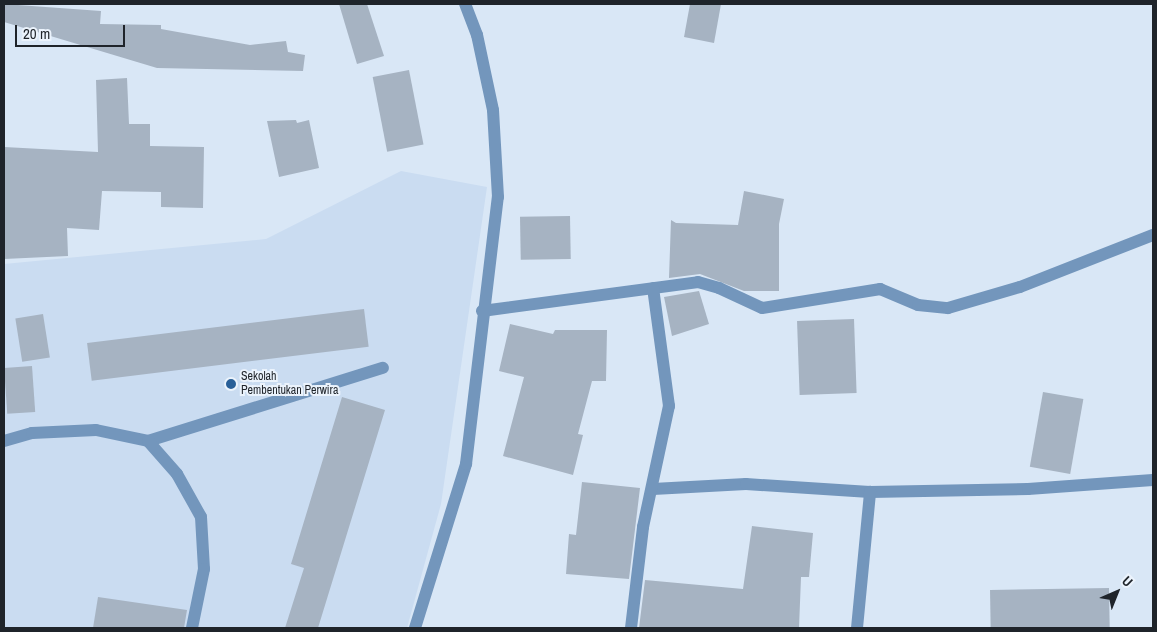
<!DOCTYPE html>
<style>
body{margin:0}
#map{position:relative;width:1157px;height:632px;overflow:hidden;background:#d9e7f6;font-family:"Archivo Narrow",sans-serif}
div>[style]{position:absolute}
.built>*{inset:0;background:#cadcf1}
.building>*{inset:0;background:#a6b3c2;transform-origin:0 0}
.minor>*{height:12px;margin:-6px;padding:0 6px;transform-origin:6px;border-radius:6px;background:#7396bc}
.dots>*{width:14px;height:14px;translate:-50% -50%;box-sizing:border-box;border:2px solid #ebf3fc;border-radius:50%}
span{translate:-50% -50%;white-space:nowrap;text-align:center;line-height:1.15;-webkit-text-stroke:4px #ebf3fc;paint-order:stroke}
.poi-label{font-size:12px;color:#1f242a}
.left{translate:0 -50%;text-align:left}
.frame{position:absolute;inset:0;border:5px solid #1f242a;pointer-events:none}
.north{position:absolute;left:1092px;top:567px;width:50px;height:50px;-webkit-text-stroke:4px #ebf3fc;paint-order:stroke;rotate:44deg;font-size:14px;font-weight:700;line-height:20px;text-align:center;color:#1f242a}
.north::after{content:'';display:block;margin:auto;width:18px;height:22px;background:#1f242a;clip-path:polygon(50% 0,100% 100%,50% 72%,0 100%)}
.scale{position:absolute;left:15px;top:25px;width:110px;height:22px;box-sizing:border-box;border:2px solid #1f242a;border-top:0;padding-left:6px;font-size:15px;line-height:18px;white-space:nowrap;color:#1f242a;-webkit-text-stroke:4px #ebf3fc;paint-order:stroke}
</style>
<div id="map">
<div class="built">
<i style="clip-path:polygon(401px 171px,487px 187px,441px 504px,407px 628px,4px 628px,4px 264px,266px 239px)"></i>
</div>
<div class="building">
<i style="clip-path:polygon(4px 4px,101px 11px,100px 24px,161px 25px,161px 29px,250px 45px,286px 41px,288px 52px,305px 55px,303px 71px,157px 68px,4px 22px)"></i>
<i style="clip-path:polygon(339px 4px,367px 4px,384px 56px,357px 64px)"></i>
<i style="clip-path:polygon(690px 4px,721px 4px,714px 43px,684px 37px)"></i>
<i style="left:409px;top:70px;width:76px;height:37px;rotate:79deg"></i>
<i style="clip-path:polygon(127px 78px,129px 124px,150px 124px,150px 146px,204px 147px,203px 208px,161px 207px,161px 192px,102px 191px,99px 230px,67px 228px,68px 256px,4px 259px,4px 147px,98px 152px,96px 80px)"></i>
<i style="clip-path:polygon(296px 120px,297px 123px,309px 120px,319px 168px,279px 177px,267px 121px)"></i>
<i style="clip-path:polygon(744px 191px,784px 199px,779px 224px,779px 291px,744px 291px,700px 274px,669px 278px,671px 220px,676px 223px,738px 225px)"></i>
<i style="left:570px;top:216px;width:43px;height:50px;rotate:89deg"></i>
<i style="clip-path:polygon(699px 291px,709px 324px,672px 336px,664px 297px)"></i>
<i style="left:364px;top:309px;width:38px;height:279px;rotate:83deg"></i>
<i style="left:43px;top:314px;width:44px;height:28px;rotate:81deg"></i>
<i style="left:854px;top:319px;width:74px;height:57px;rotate:88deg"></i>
<i style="clip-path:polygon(510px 324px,553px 334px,555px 330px,607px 330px,606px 381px,592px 381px,578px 434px,583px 435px,573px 475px,503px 456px,524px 377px,499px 371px)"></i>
<i style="left:32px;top:366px;width:46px;height:28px;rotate:86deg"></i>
<i style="left:1043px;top:392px;width:41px;height:76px;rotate:10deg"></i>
<i style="clip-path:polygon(342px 397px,385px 410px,318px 628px,285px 628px,304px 568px,291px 564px)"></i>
<i style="clip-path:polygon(582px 482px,640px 488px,629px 579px,566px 574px,569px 534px,576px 535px)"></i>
<i style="clip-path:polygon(752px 526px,813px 533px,809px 577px,801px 577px,799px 628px,639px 628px,645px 580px,743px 589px)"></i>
<i style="left:1109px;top:588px;width:40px;height:119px;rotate:89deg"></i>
<i style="clip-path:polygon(98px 597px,187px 610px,184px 628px,93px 628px)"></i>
</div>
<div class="minor">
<i style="left:482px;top:311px;width:218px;rotate:-7.6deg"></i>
<i style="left:698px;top:282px;width:22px;rotate:16deg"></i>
<i style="left:719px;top:288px;width:47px;rotate:24.9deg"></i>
<i style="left:762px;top:308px;width:120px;rotate:-9.1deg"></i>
<i style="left:880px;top:289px;width:41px;rotate:22.8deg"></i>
<i style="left:918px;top:305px;width:30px;rotate:6deg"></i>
<i style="left:948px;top:308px;width:75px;rotate:-16.3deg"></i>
<i style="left:1020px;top:287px;width:143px;rotate:-21.4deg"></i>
<i style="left:4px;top:441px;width:29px;rotate:-16deg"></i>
<i style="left:32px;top:433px;width:64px;rotate:-2.7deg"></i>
<i style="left:96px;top:430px;width:53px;rotate:11.9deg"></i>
<i style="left:148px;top:441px;width:246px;rotate:-17.3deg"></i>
<i style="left:148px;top:441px;width:44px;rotate:48.7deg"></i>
<i style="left:177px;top:474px;width:49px;rotate:60.8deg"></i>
<i style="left:201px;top:517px;width:52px;rotate:86.7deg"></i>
<i style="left:204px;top:569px;width:60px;rotate:101.5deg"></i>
<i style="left:653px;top:489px;width:93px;rotate:-3.1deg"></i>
<i style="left:746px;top:484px;width:124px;rotate:3.7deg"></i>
<i style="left:870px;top:492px;width:158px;rotate:-1.1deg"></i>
<i style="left:1028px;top:489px;width:125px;rotate:-4.1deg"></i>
<i style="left:415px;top:628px;width:172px;rotate:-72.7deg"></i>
<i style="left:466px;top:464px;width:269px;rotate:-83.2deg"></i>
<i style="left:498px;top:197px;width:87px;rotate:-93.3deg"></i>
<i style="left:493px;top:110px;width:77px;rotate:-102deg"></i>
<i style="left:477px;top:35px;width:33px;rotate:-111deg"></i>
<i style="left:631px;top:628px;width:102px;rotate:-83.2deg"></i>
<i style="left:643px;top:527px;width:124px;rotate:-77.9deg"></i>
<i style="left:669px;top:406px;width:119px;rotate:-97.7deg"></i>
<i style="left:857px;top:628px;width:137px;rotate:-84.5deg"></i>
</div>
<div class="dots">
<i style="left:231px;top:384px;background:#285f98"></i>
</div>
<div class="poi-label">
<span class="left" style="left:241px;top:384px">Sekolah<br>Pembentukan Perwira</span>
</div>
<div class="frame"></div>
<div class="north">U</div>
<div class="scale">20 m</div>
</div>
